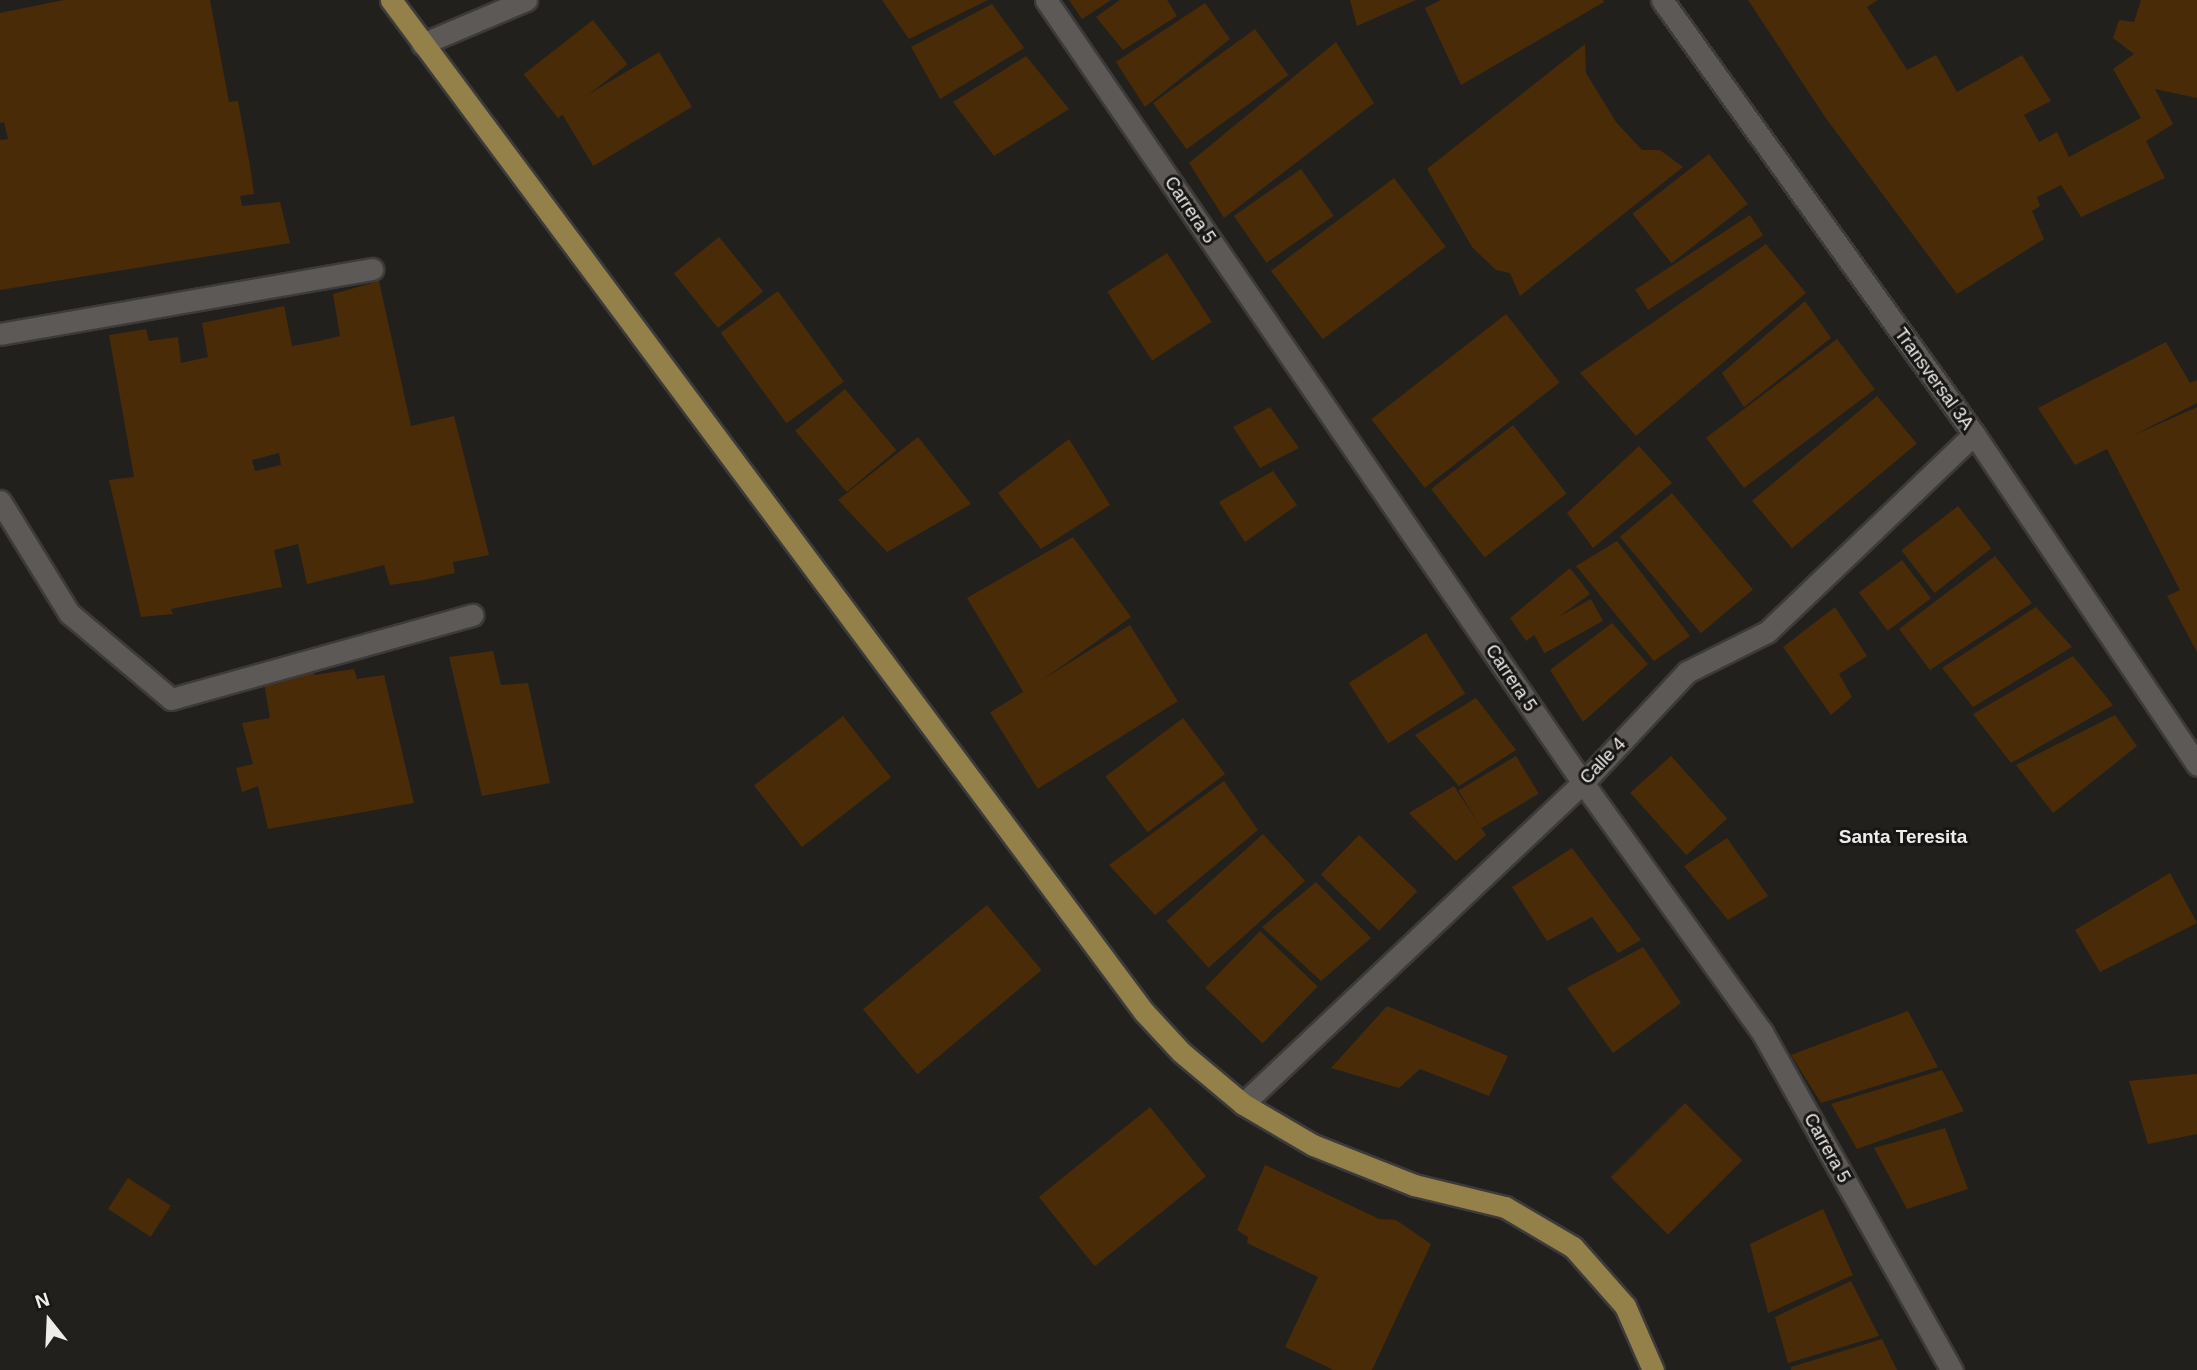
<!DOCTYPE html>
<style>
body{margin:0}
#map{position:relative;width:2197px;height:1370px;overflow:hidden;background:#22201d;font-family:Helvetica,sans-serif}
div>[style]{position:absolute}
.building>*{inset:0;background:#492b08;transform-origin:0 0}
.roads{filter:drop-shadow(2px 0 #3d3b3a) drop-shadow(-2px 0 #3d3b3a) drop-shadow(0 2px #3d3b3a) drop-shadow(0 -2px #3d3b3a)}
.street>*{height:21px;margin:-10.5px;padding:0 10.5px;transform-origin:10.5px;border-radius:10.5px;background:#5c5956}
.secondary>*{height:21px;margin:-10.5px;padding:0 10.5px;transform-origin:10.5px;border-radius:10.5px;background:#5c5956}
.primary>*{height:21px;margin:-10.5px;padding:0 10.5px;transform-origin:10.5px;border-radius:10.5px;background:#948149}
span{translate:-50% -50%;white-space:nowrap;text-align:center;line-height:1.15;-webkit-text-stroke:6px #181614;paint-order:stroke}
.street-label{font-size:18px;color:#efedeb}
.neighbourhood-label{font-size:19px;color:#efedeb;font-weight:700}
.north{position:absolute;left:14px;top:1286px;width:70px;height:70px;-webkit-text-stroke:5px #181614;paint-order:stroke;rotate:342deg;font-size:19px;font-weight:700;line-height:28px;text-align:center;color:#efedeb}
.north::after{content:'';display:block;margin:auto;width:24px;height:32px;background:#efedeb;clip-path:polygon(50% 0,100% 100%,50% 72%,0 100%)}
</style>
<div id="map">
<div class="building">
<i style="clip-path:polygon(64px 0,210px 0,229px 102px,238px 101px,250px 166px,254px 194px,240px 196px,242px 206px,280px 202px,290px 243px,0 290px,0 140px,8px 139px,4px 122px,0 123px,0 13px)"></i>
<i style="clip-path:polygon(882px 0,988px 0,909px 39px)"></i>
<i style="clip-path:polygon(1069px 0,1111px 0,1082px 19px)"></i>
<i style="clip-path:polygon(1120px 0,1167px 0,1177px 16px,1123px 50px,1096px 17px)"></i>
<i style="clip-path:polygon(1350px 0,1416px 0,1357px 26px)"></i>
<i style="clip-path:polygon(1441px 0,1603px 0,1604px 2px,1461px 85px,1425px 8px)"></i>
<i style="clip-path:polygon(1748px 0,1878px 0,1867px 7px,1907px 70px,1936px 55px,1957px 92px,2022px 55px,2051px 101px,2024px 115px,2039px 142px,2057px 132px,2069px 157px,2141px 118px,2113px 69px,2134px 54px,2113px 38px,2119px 20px,2134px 22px,2141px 0,2197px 0,2197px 98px,2155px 89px,2173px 124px,2146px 141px,2165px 178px,2081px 217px,2061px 185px,2037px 197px,2040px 206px,2032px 211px,2044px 239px,1957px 294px,1825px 117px)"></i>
<i style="clip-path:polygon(1205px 3px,1230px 39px,1145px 107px,1116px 62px)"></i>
<i style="clip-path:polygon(992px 4px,1024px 48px,940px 99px,911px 47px)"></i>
<i style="left:593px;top:20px;width:56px;height:88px;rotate:52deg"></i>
<i style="left:1255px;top:29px;width:57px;height:126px;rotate:54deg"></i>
<i style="clip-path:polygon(1336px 42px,1374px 103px,1224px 218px,1189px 163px)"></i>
<i style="clip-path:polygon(1585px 44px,1586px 73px,1616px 122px,1642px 150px,1660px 150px,1683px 167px,1520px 296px,1510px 273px,1496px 270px,1472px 247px,1427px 169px)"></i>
<i style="left:659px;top:52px;width:64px;height:115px;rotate:59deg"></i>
<i style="clip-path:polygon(1026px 56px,1069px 109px,994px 156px,953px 102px)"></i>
<i style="left:1709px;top:154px;width:63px;height:97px;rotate:52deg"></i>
<i style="left:1301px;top:169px;width:57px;height:82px;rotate:55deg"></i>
<i style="left:1394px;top:178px;width:86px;height:154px;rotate:53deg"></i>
<i style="left:1750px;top:215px;width:24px;height:137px;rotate:57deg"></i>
<i style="left:719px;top:237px;width:70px;height:58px;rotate:51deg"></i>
<i style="clip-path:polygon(1766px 244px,1806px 293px,1636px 436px,1580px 373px)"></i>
<i style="left:1167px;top:253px;width:82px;height:71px;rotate:57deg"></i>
<i style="clip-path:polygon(evenodd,379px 281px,411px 426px,454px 416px,489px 555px,453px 562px,455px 573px,424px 580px,390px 585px,384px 565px,307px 584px,298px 544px,274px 550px,282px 587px,171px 609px,173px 614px,141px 617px,109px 480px,134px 477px,109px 335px,146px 329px,149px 341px,178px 337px,181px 363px,208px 357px,202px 323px,284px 306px,292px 346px,319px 341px,340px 336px,333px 294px,379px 281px,279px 453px,281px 465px,255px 471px,252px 460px,279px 453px)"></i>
<i style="left:778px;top:291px;width:112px;height:71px;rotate:54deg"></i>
<i style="clip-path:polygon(1805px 301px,1831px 338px,1744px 407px,1722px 373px)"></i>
<i style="left:1506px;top:314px;width:87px;height:171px;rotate:52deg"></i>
<i style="left:1837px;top:339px;width:63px;height:164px;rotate:53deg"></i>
<i style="clip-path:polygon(2166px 342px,2190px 383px,2197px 380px,2197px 403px,2132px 436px,2197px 407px,2197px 652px,2167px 596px,2180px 590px,2107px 449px,2075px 465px,2038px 408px)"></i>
<i style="left:845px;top:389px;width:80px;height:65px;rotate:50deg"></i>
<i style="left:1877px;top:396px;width:62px;height:163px;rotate:50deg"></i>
<i style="clip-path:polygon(1270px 407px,1299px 448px,1260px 468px,1233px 427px)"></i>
<i style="left:1513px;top:425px;width:87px;height:104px;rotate:52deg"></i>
<i style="clip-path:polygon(918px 437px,971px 504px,887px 552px,838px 500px)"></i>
<i style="clip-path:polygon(1069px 439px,1110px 505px,1041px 549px,998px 493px)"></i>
<i style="clip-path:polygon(1639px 446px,1672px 483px,1593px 548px,1567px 513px)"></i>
<i style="clip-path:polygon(1273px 471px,1297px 505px,1245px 542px,1219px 502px)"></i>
<i style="left:1672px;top:493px;width:126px;height:68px;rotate:50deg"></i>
<i style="left:1958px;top:506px;width:54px;height:72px;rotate:52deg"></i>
<i style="clip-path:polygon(1073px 537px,1131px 617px,1024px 693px,967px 598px)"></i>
<i style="clip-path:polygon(1617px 541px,1690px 636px,1654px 661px,1576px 566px)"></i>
<i style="clip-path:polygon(1995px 556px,2032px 603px,1930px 670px,1899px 629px)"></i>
<i style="left:1902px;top:560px;width:48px;height:54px;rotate:53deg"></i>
<i style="clip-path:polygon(1570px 568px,1590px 594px,1526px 641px,1510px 618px)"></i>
<i style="left:1591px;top:599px;width:25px;height:67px;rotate:61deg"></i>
<i style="clip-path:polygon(1835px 607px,1867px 656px,1839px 674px,1852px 697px,1831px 715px,1783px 647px)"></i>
<i style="clip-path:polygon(2036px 607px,2072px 647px,1973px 707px,1942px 668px)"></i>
<i style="clip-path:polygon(1612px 623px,1648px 664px,1583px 722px,1550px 670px)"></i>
<i style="left:1130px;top:625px;width:90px;height:165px;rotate:58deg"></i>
<i style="left:1426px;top:633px;width:72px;height:92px;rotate:57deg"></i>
<i style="clip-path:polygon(493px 651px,501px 685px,528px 683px,550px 783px,482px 796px,449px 657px)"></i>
<i style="clip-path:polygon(2073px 656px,2113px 705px,2011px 763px,1973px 714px)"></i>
<i style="clip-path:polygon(354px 669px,357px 679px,384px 675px,414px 803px,268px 829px,258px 786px,242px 792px,236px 768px,253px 764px,242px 723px,270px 718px,264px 683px,314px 671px,314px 675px)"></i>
<i style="clip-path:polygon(1476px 698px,1516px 750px,1459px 786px,1415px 735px)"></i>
<i style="clip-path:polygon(2115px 715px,2137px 746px,2053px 813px,2016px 765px)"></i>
<i style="left:843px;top:716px;width:78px;height:113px;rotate:52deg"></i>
<i style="left:1183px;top:718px;width:70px;height:97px;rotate:53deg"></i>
<i style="left:1516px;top:756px;width:44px;height:67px;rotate:59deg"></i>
<i style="left:1671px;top:756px;width:84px;height:55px;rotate:48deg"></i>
<i style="clip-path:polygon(1224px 781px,1258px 830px,1155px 915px,1109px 865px)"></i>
<i style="clip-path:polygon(1454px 786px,1486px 835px,1456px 861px,1409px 813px)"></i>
<i style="left:1263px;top:834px;width:63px;height:130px;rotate:48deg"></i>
<i style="left:1359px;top:835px;width:81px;height:55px;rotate:44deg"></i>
<i style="clip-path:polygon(1727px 838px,1768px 896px,1728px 920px,1684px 866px)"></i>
<i style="clip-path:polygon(1572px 848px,1641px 940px,1618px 953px,1592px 917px,1547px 941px,1512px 887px)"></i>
<i style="clip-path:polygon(2170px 873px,2197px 923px,2100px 972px,2075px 930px)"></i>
<i style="clip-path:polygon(1316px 882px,1371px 938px,1321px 981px,1262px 927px)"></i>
<i style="left:987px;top:905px;width:85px;height:162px;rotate:50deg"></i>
<i style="left:1260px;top:931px;width:80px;height:79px;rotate:44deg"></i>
<i style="clip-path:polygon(1643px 947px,1681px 1003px,1613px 1053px,1567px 988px)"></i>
<i style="clip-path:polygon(1387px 1006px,1508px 1056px,1489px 1096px,1420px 1069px,1399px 1088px,1331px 1068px)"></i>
<i style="clip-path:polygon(1908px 1011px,1938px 1067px,1821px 1103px,1791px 1055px)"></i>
<i style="clip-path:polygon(1942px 1070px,1964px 1111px,1857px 1149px,1831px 1104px)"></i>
<i style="clip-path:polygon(2197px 1074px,2197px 1134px,2148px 1144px,2129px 1081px)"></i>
<i style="left:1685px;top:1103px;width:81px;height:105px;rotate:45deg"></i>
<i style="left:1150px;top:1107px;width:89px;height:143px;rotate:51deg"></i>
<i style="clip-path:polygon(1945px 1128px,1968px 1189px,1907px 1209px,1874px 1148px)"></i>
<i style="clip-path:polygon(1265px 1165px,1379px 1219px,1396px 1220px,1431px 1244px,1372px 1370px,1334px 1370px,1285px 1347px,1318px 1277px,1247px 1243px,1248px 1237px,1237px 1230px)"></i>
<i style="left:128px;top:1178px;width:51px;height:37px;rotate:33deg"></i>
<i style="clip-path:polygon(1823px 1209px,1853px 1275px,1768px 1313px,1750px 1244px)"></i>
<i style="clip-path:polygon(1851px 1281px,1879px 1336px,1788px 1363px,1775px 1317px)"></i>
<i style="clip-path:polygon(1882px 1339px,1897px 1370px,1791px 1370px,1791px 1367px)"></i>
</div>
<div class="roads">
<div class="street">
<i style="left:1662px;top:0;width:535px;rotate:54.29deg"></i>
<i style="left:1974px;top:434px;width:399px;rotate:56deg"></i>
<i style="left:422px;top:44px;width:113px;rotate:-22.9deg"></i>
<i style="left:0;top:334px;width:378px;rotate:-9.9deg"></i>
<i style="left:0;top:501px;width:132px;rotate:58.4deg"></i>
<i style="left:69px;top:613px;width:133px;rotate:40.1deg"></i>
<i style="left:171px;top:699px;width:313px;rotate:-15.6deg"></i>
<i style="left:1243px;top:1104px;width:468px;rotate:-43.4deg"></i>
<i style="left:1583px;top:783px;width:152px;rotate:-46.9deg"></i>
<i style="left:1687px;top:672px;width:89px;rotate:-26.6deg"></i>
<i style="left:1767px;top:632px;width:286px;rotate:-43.7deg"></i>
</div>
<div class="secondary">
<i style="left:1046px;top:0;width:949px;rotate:55.56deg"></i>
<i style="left:1583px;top:783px;width:307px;rotate:54.3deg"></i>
<i style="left:1762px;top:1032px;width:388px;rotate:60.7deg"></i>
</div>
<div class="primary">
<i style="left:391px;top:0;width:1261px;rotate:53.35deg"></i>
<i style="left:1144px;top:1012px;width:54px;rotate:47.2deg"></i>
<i style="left:1181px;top:1052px;width:81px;rotate:40deg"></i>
<i style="left:1243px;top:1104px;width:81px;rotate:30.4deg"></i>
<i style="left:1313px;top:1145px;width:109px;rotate:21.6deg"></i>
<i style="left:1414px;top:1185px;width:94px;rotate:13.6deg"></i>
<i style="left:1505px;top:1207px;width:79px;rotate:30.5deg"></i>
<i style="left:1573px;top:1247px;width:79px;rotate:48.6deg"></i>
<i style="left:1625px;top:1306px;width:70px;rotate:66.4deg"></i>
</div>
</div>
<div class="street-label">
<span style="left:1190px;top:210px;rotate:56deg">Carrera 5</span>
<span style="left:1934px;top:379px;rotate:54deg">Transversal 3A</span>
<span style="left:1511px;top:678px;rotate:56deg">Carrera 5</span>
<span style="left:1603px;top:761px;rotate:-46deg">Calle 4</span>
<span style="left:1827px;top:1148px;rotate:61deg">Carrera 5</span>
</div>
<div class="neighbourhood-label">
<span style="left:1903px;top:837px">Santa Teresita</span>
</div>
<div class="north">N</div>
</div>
